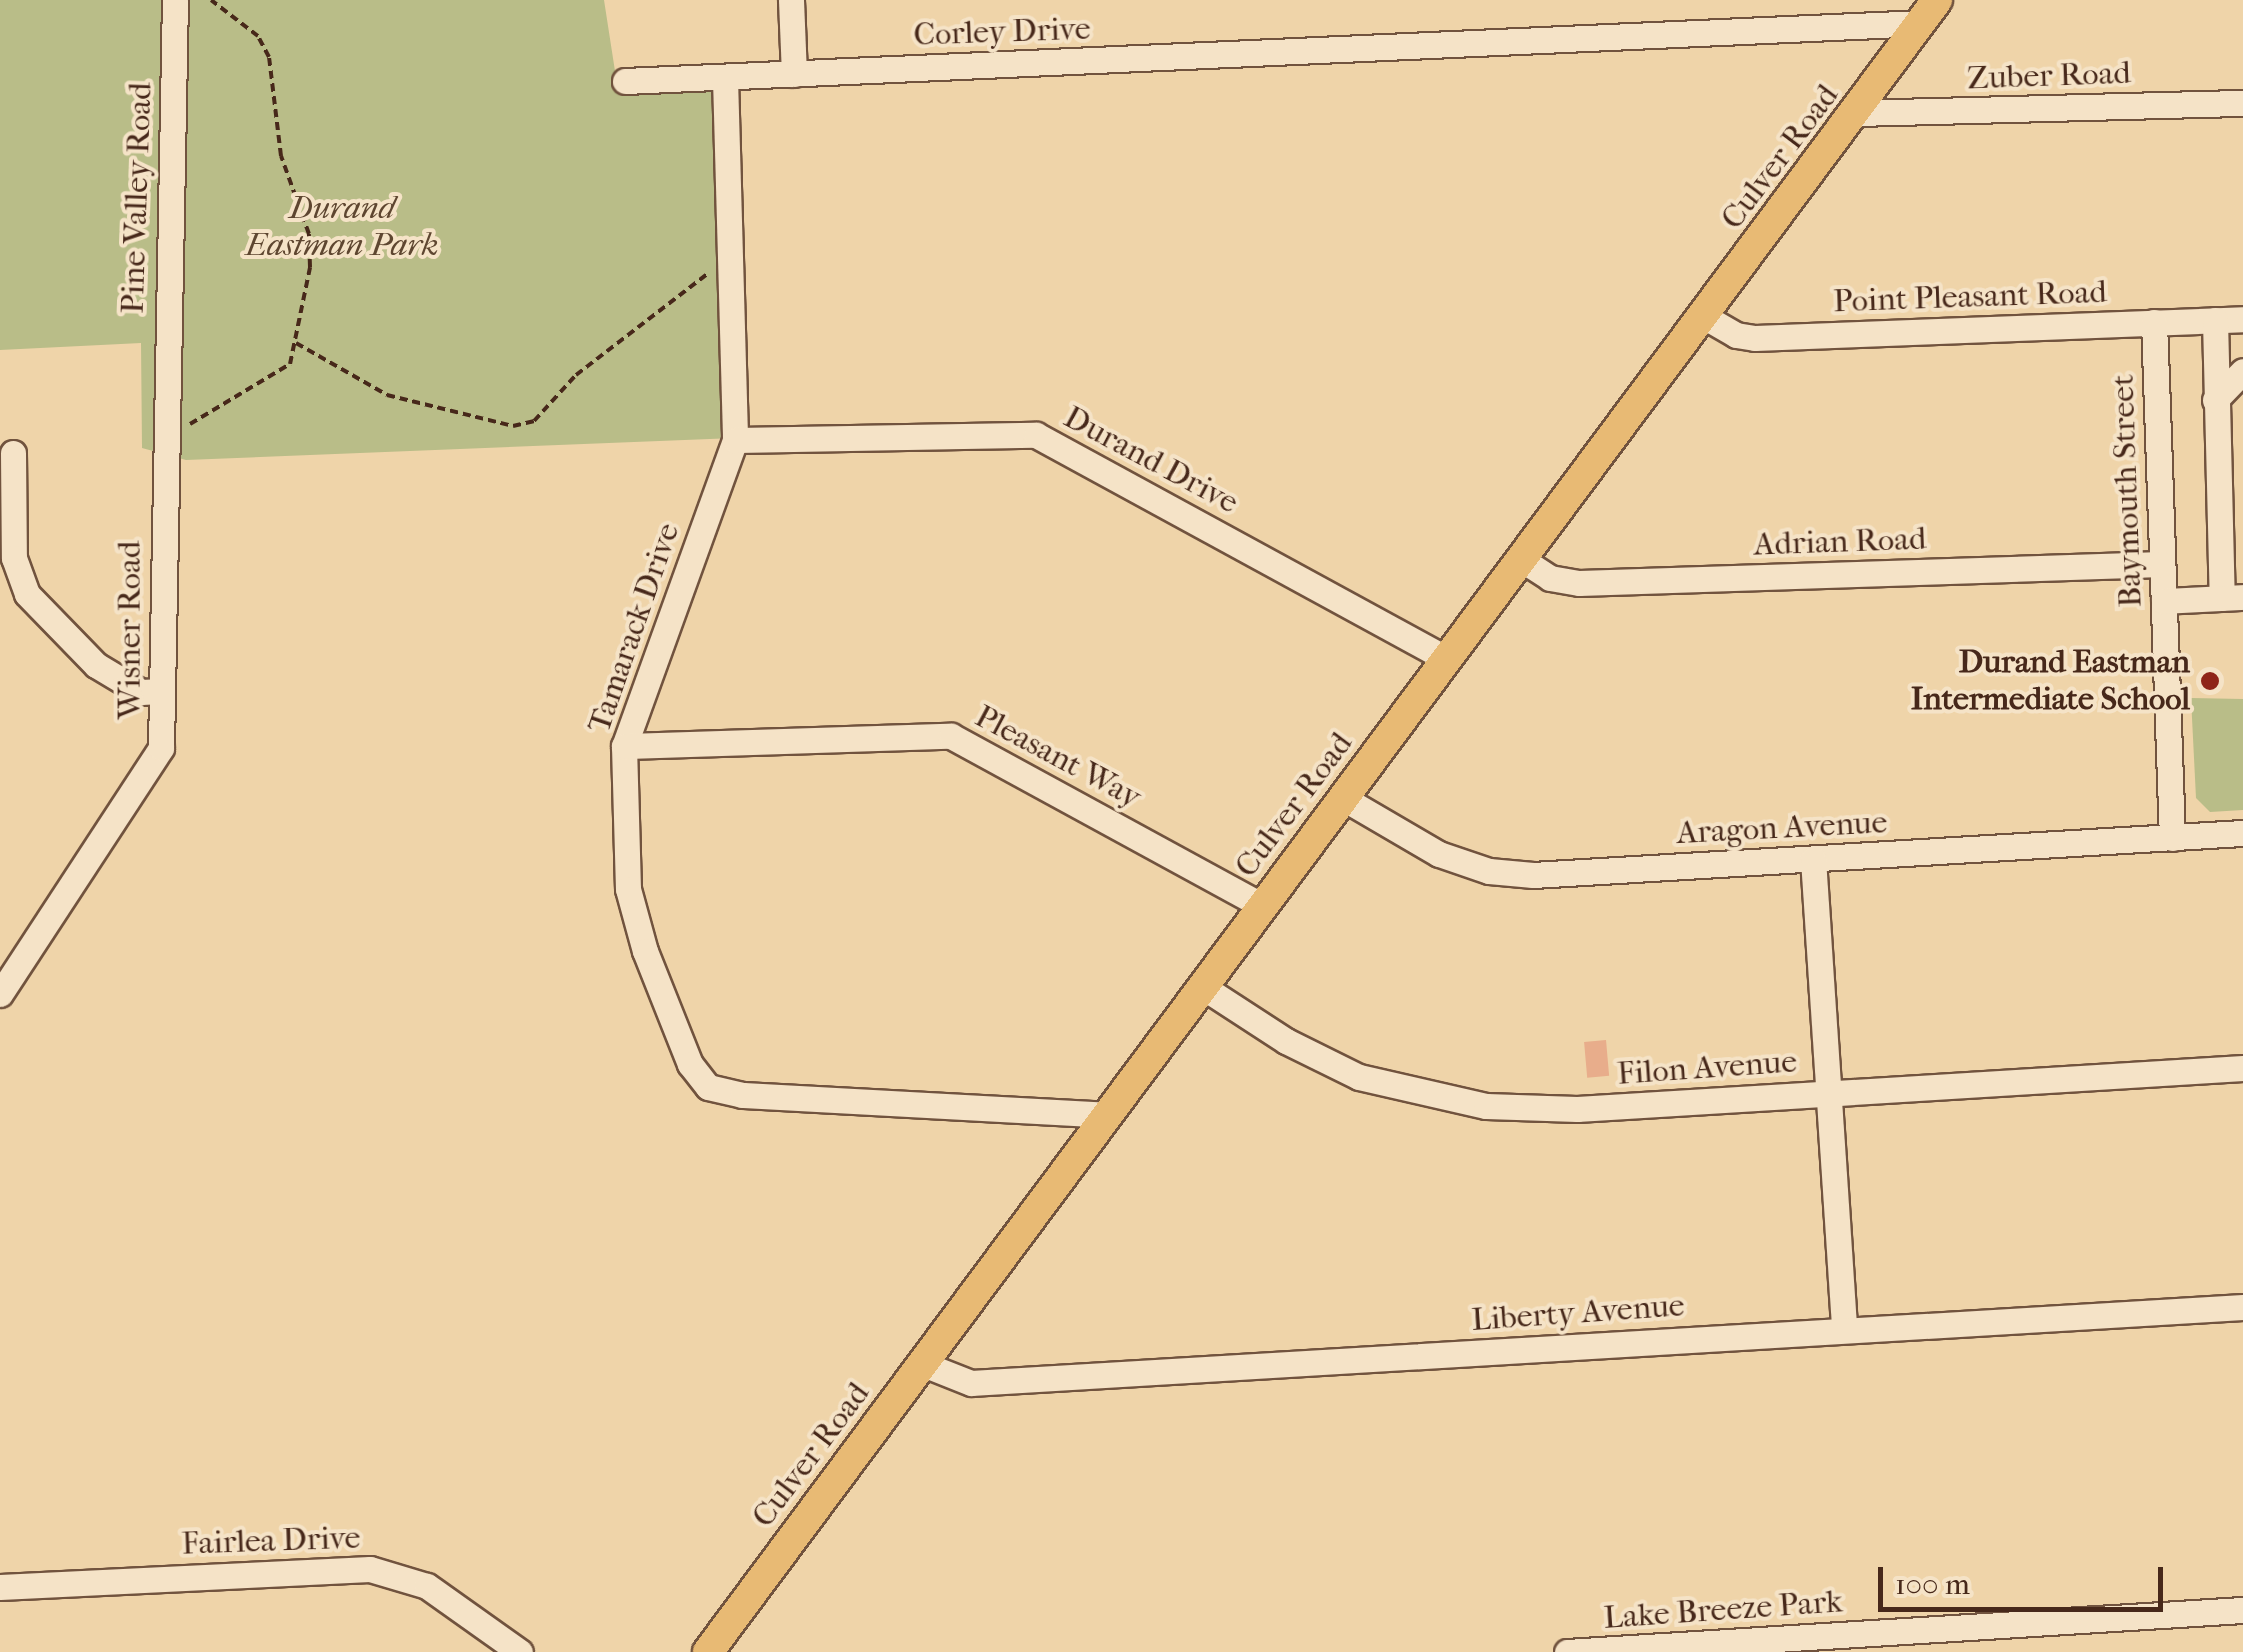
<!DOCTYPE html>
<style>
body{margin:0}
#map{position:relative;width:2243px;height:1652px;overflow:hidden;background:#efd4a9;font-family:"IM FELL French Canon",serif}
div>[style]{position:absolute}
.green>*{inset:0;background:#b9bd88}
.building>*{inset:0;background:#e8ad8b;transform-origin:0 0}
.path>*{height:4px;margin-top:-2px;transform-origin:0;background:repeating-linear-gradient(90deg,#47281a 0 8px,transparent 0 13px)}
.roads{filter:drop-shadow(2px 0 #71533e) drop-shadow(-2px 0 #71533e) drop-shadow(0 2px #71533e) drop-shadow(0 -2px #71533e)}
.minor>*{height:25px;margin:-12.5px;padding:0 12.5px;transform-origin:12.5px;border-radius:12.5px;background:#f5e3c7}
.major>*{height:30px;margin:-15px;padding:0 15px;transform-origin:15px;border-radius:15px;background:#e8ba74}
.dots>*{width:28px;height:28px;translate:-50% -50%;box-sizing:border-box;border:5px solid #f5e3c7;border-radius:50%}
span{translate:-50% -50%;white-space:nowrap;text-align:center;line-height:1.15;-webkit-text-stroke:8px #f5e3c7;paint-order:stroke}
.street-label{font-size:32px;color:#47281a}
.park-label{font-size:32px;color:#5e4630;font-style:italic}
.poi-label{font-size:32px;color:#47281a;font-weight:700}
.right{translate:-100% -50%;text-align:right}
.scale{position:absolute;left:1878px;top:1567px;width:285px;height:45px;box-sizing:border-box;border:5px solid #47281a;border-top:0;padding-left:12px;font-size:30px;line-height:35px;white-space:nowrap;color:#47281a;-webkit-text-stroke:8px #f5e3c7;paint-order:stroke}
</style>
<div id="map">
<div class="green">
<i style="clip-path:polygon(0 0,604px 0,617px 84px,723px 82px,735px 438px,186px 460px,142px 448px,141px 343px,0 350px)"></i>
<i style="clip-path:polygon(2191px 698px,2243px 699px,2243px 810px,2210px 812px,2196px 798px)"></i>
</div>
<div class="building">
<i style="left:1606px;top:1040px;width:36px;height:22px;rotate:85deg"></i>
</div>
<div class="path">
<i style="left:296px;top:343px;width:105px;rotate:29.7deg"></i>
<i style="left:387px;top:395px;width:130px;rotate:13.8deg"></i>
<i style="left:513px;top:426px;width:22px;rotate:-13deg"></i>
<i style="left:534px;top:421px;width:62px;rotate:-47.6deg"></i>
<i style="left:576px;top:375px;width:165px;rotate:-37.6deg"></i>
<i style="left:190px;top:424px;width:117px;rotate:-31deg"></i>
<i style="left:290px;top:364px;width:99px;rotate:-78.3deg"></i>
<i style="left:310px;top:267px;width:33px;rotate:-92deg"></i>
<i style="left:309px;top:234px;width:83px;rotate:-109.7deg"></i>
<i style="left:281px;top:156px;width:100px;rotate:-96.9deg"></i>
<i style="left:269px;top:57px;width:24px;rotate:-118deg"></i>
<i style="left:258px;top:36px;width:59px;rotate:-142.5deg"></i>
</div>
<div class="roads">
<div class="minor">
<i style="left:791px;top:0;width:74px;rotate:87.7deg"></i>
<i style="left:725px;top:78px;width:362px;rotate:88.4deg"></i>
<i style="left:735px;top:440px;width:326px;rotate:109.9deg"></i>
<i style="left:624px;top:746px;width:143px;rotate:88.4deg"></i>
<i style="left:628px;top:889px;width:64px;rotate:74.7deg"></i>
<i style="left:645px;top:951px;width:122px;rotate:68.3deg"></i>
<i style="left:690px;top:1064px;width:29px;rotate:52deg"></i>
<i style="left:708px;top:1087px;width:35px;rotate:13deg"></i>
<i style="left:742px;top:1095px;width:366px;rotate:3.1deg"></i>
<i style="left:625px;top:81px;width:1297px;rotate:-2.56deg"></i>
<i style="left:1857px;top:113px;width:386px;rotate:-1.5deg"></i>
<i style="left:1705px;top:317px;width:36px;rotate:30deg"></i>
<i style="left:1736px;top:335px;width:19px;rotate:9deg"></i>
<i style="left:1755px;top:338px;width:488px;rotate:-2.2deg"></i>
<i style="left:2215px;top:320px;width:278px;rotate:88.6deg"></i>
<i style="left:2154px;top:322px;width:516px;rotate:88deg"></i>
<i style="left:2215px;top:400px;width:40px;rotate:-46deg"></i>
<i style="left:735px;top:440px;width:301px;rotate:-1deg"></i>
<i style="left:1036px;top:435px;width:468px;rotate:28.6deg"></i>
<i style="left:13px;top:453px;width:105px;rotate:89.5deg"></i>
<i style="left:14px;top:558px;width:38px;rotate:70deg"></i>
<i style="left:27px;top:594px;width:99px;rotate:45.8deg"></i>
<i style="left:96px;top:665px;width:52px;rotate:31deg"></i>
<i style="left:141px;top:692px;width:21px;rotate:-3deg"></i>
<i style="left:1524px;top:561px;width:31px;rotate:33deg"></i>
<i style="left:1550px;top:578px;width:29px;rotate:10deg"></i>
<i style="left:1579px;top:583px;width:583px;rotate:-1.87deg"></i>
<i style="left:2164px;top:601px;width:79px;rotate:-2.9deg"></i>
<i style="left:624px;top:746px;width:327px;rotate:-1.8deg"></i>
<i style="left:951px;top:736px;width:355px;rotate:28.6deg"></i>
<i style="left:1343px;top:798px;width:111px;rotate:30.3deg"></i>
<i style="left:1439px;top:854px;width:53px;rotate:18.8deg"></i>
<i style="left:1489px;top:871px;width:44px;rotate:5.2deg"></i>
<i style="left:1533px;top:875px;width:711px;rotate:-3.39deg"></i>
<i style="left:1813px;top:859px;width:471px;rotate:86.2deg"></i>
<i style="left:1203px;top:987px;width:99px;rotate:33deg"></i>
<i style="left:1286px;top:1041px;width:81px;rotate:26.3deg"></i>
<i style="left:1359px;top:1077px;width:130px;rotate:12.9deg"></i>
<i style="left:1486px;top:1106px;width:91px;rotate:1.9deg"></i>
<i style="left:1577px;top:1109px;width:667px;rotate:-3.52deg"></i>
<i style="left:0;top:994px;width:294px;rotate:-56.8deg"></i>
<i style="left:161px;top:748px;width:748px;rotate:-88.93deg"></i>
<i style="left:923px;top:1364px;width:52px;rotate:21.6deg"></i>
<i style="left:971px;top:1383px;width:1274px;rotate:-3.42deg"></i>
<i style="left:0;top:1587px;width:370px;rotate:-2.8deg"></i>
<i style="left:370px;top:1569px;width:59px;rotate:16.6deg"></i>
<i style="left:427px;top:1586px;width:114px;rotate:35.4deg"></i>
<i style="left:1567px;top:1652px;width:677px;rotate:-3.56deg"></i>
</div>
<div class="major">
<i style="left:708px;top:1652px;width:2059px;rotate:-53.35deg"></i>
</div>
</div>
<div class="dots">
<i style="left:2210px;top:681px;background:#8f2418"></i>
</div>
<div class="street-label">
<span style="left:1002px;top:32px;rotate:-2deg">Corley Drive</span>
<span style="left:2049px;top:76px;rotate:-2deg">Zuber Road</span>
<span style="left:1780px;top:157px;rotate:-53deg">Culver Road</span>
<span style="left:137px;top:198px;rotate:-88deg">Pine Valley Road</span>
<span style="left:1970px;top:297px;rotate:-2deg">Point Pleasant Road</span>
<span style="left:1151px;top:460px;rotate:28deg">Durand Drive</span>
<span style="left:2127px;top:491px;rotate:-92deg">Baymouth Street</span>
<span style="left:1840px;top:542px;rotate:-2deg">Adrian Road</span>
<span style="left:634px;top:628px;rotate:-71deg">Tamarack Drive</span>
<span style="left:130px;top:630px;rotate:-90deg">Wisner Road</span>
<span style="left:1058px;top:757px;rotate:28deg">Pleasant Way</span>
<span style="left:1294px;top:805px;rotate:-53deg">Culver Road</span>
<span style="left:1782px;top:828px;rotate:-3deg">Aragon Avenue</span>
<span style="left:1707px;top:1068px;rotate:-4deg">Filon Avenue</span>
<span style="left:1578px;top:1313px;rotate:-4deg">Liberty Avenue</span>
<span style="left:811px;top:1455px;rotate:-53deg">Culver Road</span>
<span style="left:271px;top:1541px;rotate:-2deg">Fairlea Drive</span>
<span style="left:1723px;top:1610px;rotate:-4deg">Lake Breeze Park</span>
</div>
<div class="park-label">
<span style="left:342px;top:227px">Durand<br>Eastman Park</span>
</div>
<div class="poi-label">
<span class="right" style="left:2190px;top:681px">Durand Eastman<br>Intermediate School</span>
</div>
<div class="scale">100 m</div>
</div>
